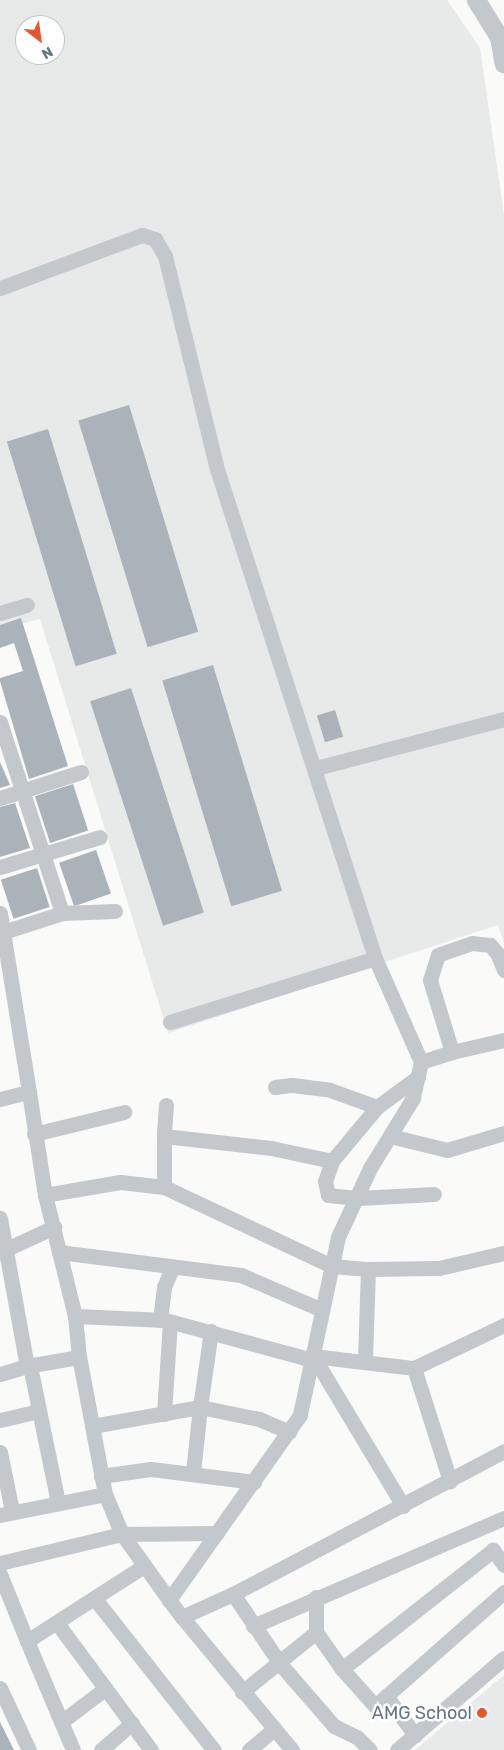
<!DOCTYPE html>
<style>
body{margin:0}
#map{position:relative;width:504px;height:1750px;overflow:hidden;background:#fafaf8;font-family:Rubik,sans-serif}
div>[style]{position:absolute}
.built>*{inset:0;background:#e8e9e9}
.building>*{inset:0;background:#aab3b9;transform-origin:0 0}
.minor>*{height:15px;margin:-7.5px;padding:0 7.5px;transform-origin:7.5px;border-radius:7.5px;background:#c3c8cc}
.tertiary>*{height:19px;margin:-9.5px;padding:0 9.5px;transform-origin:9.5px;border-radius:9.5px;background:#c3c8cc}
.dots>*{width:14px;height:14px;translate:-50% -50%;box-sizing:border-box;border:2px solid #fff;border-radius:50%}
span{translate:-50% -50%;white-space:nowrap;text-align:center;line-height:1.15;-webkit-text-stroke:5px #fff;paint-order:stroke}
.poi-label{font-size:18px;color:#657683}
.right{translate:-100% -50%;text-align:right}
.north{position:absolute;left:15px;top:15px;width:50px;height:50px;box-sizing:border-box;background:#fff;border:1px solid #c1c8cd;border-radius:50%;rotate:150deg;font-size:14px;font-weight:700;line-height:20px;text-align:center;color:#657683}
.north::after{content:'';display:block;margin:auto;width:18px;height:22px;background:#e4572e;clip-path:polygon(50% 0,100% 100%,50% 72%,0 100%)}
</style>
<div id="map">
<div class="built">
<i style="clip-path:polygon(evenodd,0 0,447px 0,480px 48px,504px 215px,504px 943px,498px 925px,168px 1033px,40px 619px,0 630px,0 0,25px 25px,55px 25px,55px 55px,25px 55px,25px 25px)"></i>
<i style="clip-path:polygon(504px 1675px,504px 1750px,415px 1750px)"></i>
</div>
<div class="building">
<i style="left:129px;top:405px;width:237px;height:53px;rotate:73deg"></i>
<i style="left:48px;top:429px;width:235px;height:43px;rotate:73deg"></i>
<i style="clip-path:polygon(21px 618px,68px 766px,29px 779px,0 681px,0 678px,23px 671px,14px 643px,0 648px,0 625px)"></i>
<i style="left:213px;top:665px;width:236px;height:53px;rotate:73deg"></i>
<i style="left:131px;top:688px;width:236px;height:43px;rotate:72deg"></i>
<i style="left:335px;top:710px;width:28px;height:19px;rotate:73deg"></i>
<i style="clip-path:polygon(0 762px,10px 785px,0 788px)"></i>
<i style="left:73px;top:784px;width:49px;height:40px;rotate:72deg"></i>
<i style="clip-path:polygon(15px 803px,30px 848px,0 857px,0 807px)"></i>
<i style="left:96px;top:850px;width:46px;height:39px;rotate:71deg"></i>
<i style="left:37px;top:868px;width:41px;height:38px;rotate:72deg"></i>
<i style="clip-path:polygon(0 1722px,14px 1750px,0 1750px)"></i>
</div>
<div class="minor">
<i style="left:0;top:288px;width:152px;rotate:-20.5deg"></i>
<i style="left:142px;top:235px;width:14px;rotate:17deg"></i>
<i style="left:155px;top:239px;width:20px;rotate:60deg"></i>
<i style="left:165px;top:256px;width:216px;rotate:76.3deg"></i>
<i style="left:216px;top:466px;width:517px;rotate:72.09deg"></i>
<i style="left:375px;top:958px;width:114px;rotate:66.1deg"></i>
<i style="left:0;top:613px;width:28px;rotate:-17deg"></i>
<i style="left:0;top:722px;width:201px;rotate:72deg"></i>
<i style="left:316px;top:768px;width:194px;rotate:-14.6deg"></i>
<i style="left:0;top:798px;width:85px;rotate:-17.8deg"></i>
<i style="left:0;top:867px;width:104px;rotate:-16.7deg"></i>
<i style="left:0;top:913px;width:181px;rotate:80.8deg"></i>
<i style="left:0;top:933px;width:65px;rotate:-17.9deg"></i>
<i style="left:62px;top:913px;width:53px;rotate:-2.2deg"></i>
<i style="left:504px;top:970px;width:18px;rotate:-112deg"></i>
<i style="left:497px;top:953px;width:11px;rotate:-131deg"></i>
<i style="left:490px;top:945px;width:18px;rotate:-174deg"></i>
<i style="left:472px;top:943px;width:36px;rotate:161deg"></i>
<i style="left:438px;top:955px;width:26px;rotate:108deg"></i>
<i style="left:430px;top:980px;width:75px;rotate:73deg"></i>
<i style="left:452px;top:1052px;width:53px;rotate:-13deg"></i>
<i style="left:170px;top:1022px;width:215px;rotate:-17.3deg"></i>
<i style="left:452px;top:1052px;width:33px;rotate:162deg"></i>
<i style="left:421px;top:1062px;width:37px;rotate:103deg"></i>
<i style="left:413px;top:1098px;width:82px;rotate:121.6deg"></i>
<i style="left:370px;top:1168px;width:76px;rotate:114.9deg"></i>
<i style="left:338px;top:1237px;width:182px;rotate:102.1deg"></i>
<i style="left:300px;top:1415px;width:227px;rotate:125.3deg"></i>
<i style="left:169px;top:1600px;width:21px;rotate:53deg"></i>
<i style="left:182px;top:1617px;width:56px;rotate:-24.3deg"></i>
<i style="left:233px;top:1594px;width:306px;rotate:-27.8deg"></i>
<i style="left:275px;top:1087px;width:17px;rotate:-7deg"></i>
<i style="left:292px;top:1085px;width:38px;rotate:7deg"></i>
<i style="left:330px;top:1090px;width:50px;rotate:19.9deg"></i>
<i style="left:377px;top:1107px;width:51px;rotate:-36.2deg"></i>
<i style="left:0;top:1099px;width:30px;rotate:-14deg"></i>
<i style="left:29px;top:1092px;width:104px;rotate:81.2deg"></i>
<i style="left:166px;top:1105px;width:31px;rotate:94deg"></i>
<i style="left:164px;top:1136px;width:108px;rotate:6.4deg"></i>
<i style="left:271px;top:1148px;width:62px;rotate:12deg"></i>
<i style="left:377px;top:1107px;width:70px;rotate:129.8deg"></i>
<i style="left:332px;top:1161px;width:21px;rotate:109deg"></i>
<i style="left:325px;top:1181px;width:14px;rotate:78deg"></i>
<i style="left:328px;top:1195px;width:30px;rotate:6deg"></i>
<i style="left:358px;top:1198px;width:76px;rotate:-3deg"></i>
<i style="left:34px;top:1134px;width:93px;rotate:-13.7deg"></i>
<i style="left:164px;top:1136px;width:51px;rotate:90deg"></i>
<i style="left:164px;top:1187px;width:186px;rotate:25.2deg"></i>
<i style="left:332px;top:1266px;width:36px;rotate:5deg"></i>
<i style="left:368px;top:1269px;width:92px;rotate:91.9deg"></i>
<i style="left:390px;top:1136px;width:59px;rotate:13.8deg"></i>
<i style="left:447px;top:1150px;width:59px;rotate:-16.6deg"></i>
<i style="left:164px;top:1187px;width:44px;rotate:-173.5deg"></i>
<i style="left:120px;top:1182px;width:76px;rotate:170.2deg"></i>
<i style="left:45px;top:1195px;width:125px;rotate:76.1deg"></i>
<i style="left:75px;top:1316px;width:90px;rotate:2.5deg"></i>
<i style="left:165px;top:1320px;width:152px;rotate:15.2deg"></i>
<i style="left:0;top:1218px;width:150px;rotate:79.7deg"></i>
<i style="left:27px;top:1366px;width:28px;rotate:163deg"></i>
<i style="left:0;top:1252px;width:60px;rotate:-24.8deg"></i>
<i style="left:59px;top:1252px;width:183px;rotate:7.2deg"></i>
<i style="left:241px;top:1275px;width:88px;rotate:23.4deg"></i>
<i style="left:368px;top:1269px;width:71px;rotate:-0.8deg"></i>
<i style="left:439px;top:1268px;width:67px;rotate:-13deg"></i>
<i style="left:160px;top:1320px;width:33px;rotate:-83deg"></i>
<i style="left:164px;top:1287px;width:21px;rotate:-67deg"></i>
<i style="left:211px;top:1331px;width:77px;rotate:98.2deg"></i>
<i style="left:200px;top:1407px;width:60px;rotate:11.5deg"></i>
<i style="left:259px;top:1419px;width:33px;rotate:23deg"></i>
<i style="left:313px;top:1356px;width:102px;rotate:6.8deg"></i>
<i style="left:414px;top:1368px;width:119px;rotate:72.3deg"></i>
<i style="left:313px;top:1356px;width:175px;rotate:59deg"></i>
<i style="left:27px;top:1366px;width:53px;rotate:-9.8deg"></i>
<i style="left:79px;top:1357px;width:41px;rotate:-95.6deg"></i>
<i style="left:30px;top:1366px;width:140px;rotate:78.4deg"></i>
<i style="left:414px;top:1368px;width:100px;rotate:-25.5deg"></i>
<i style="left:164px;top:1414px;width:92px;rotate:-86.3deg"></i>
<i style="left:0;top:1420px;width:40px;rotate:-13deg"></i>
<i style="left:92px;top:1426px;width:110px;rotate:-10deg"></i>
<i style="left:200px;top:1407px;width:65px;rotate:96.1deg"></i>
<i style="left:0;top:1452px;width:60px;rotate:78.5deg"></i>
<i style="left:101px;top:1476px;width:50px;rotate:-8deg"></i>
<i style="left:151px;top:1469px;width:104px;rotate:7.2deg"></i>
<i style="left:0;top:1515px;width:107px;rotate:-11.3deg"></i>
<i style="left:122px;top:1534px;width:95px;rotate:-0.6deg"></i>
<i style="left:122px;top:1534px;width:81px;rotate:54.5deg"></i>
<i style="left:0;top:1563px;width:125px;rotate:-13.4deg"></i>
<i style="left:122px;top:1534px;width:43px;rotate:-113deg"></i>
<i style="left:105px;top:1494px;width:139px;rotate:-100.7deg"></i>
<i style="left:504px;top:1565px;width:19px;rotate:-126deg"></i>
<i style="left:493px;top:1550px;width:192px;rotate:141.8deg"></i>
<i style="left:342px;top:1669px;width:50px;rotate:48.3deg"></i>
<i style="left:375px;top:1706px;width:172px;rotate:-41.5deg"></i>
<i style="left:0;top:1574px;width:72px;rotate:68.1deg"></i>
<i style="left:27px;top:1641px;width:139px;rotate:-32.7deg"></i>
<i style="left:233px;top:1594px;width:86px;rotate:55.9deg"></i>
<i style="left:281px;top:1665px;width:81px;rotate:49deg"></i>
<i style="left:334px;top:1726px;width:25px;rotate:26deg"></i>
<i style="left:357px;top:1737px;width:18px;rotate:45deg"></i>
<i style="left:316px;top:1597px;width:35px;rotate:90deg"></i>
<i style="left:95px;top:1599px;width:192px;rotate:51.8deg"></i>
<i style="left:182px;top:1617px;width:173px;rotate:50.4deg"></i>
<i style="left:57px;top:1623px;width:158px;rotate:53.5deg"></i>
<i style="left:253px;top:1626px;width:273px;rotate:-23.3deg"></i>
<i style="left:27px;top:1641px;width:118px;rotate:67.1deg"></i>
<i style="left:0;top:1688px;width:68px;rotate:64.9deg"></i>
<i style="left:242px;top:1692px;width:95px;rotate:-39deg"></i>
<i style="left:316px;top:1632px;width:45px;rotate:54.9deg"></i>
<i style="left:386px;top:1696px;width:49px;rotate:53.4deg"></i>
<i style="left:61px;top:1722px;width:56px;rotate:-37.1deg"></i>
<i style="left:101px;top:1750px;width:41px;rotate:-41.1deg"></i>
<i style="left:249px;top:1750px;width:33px;rotate:-40deg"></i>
<i style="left:397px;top:1750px;width:141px;rotate:-40.7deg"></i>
</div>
<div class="tertiary">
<i style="left:476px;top:0;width:44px;rotate:58.1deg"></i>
<i style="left:499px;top:37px;width:27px;rotate:80deg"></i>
</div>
<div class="dots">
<i style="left:482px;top:1713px;background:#e4572e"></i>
</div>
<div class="poi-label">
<span class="right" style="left:472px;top:1713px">AMG School</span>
</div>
<div class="north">N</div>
</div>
